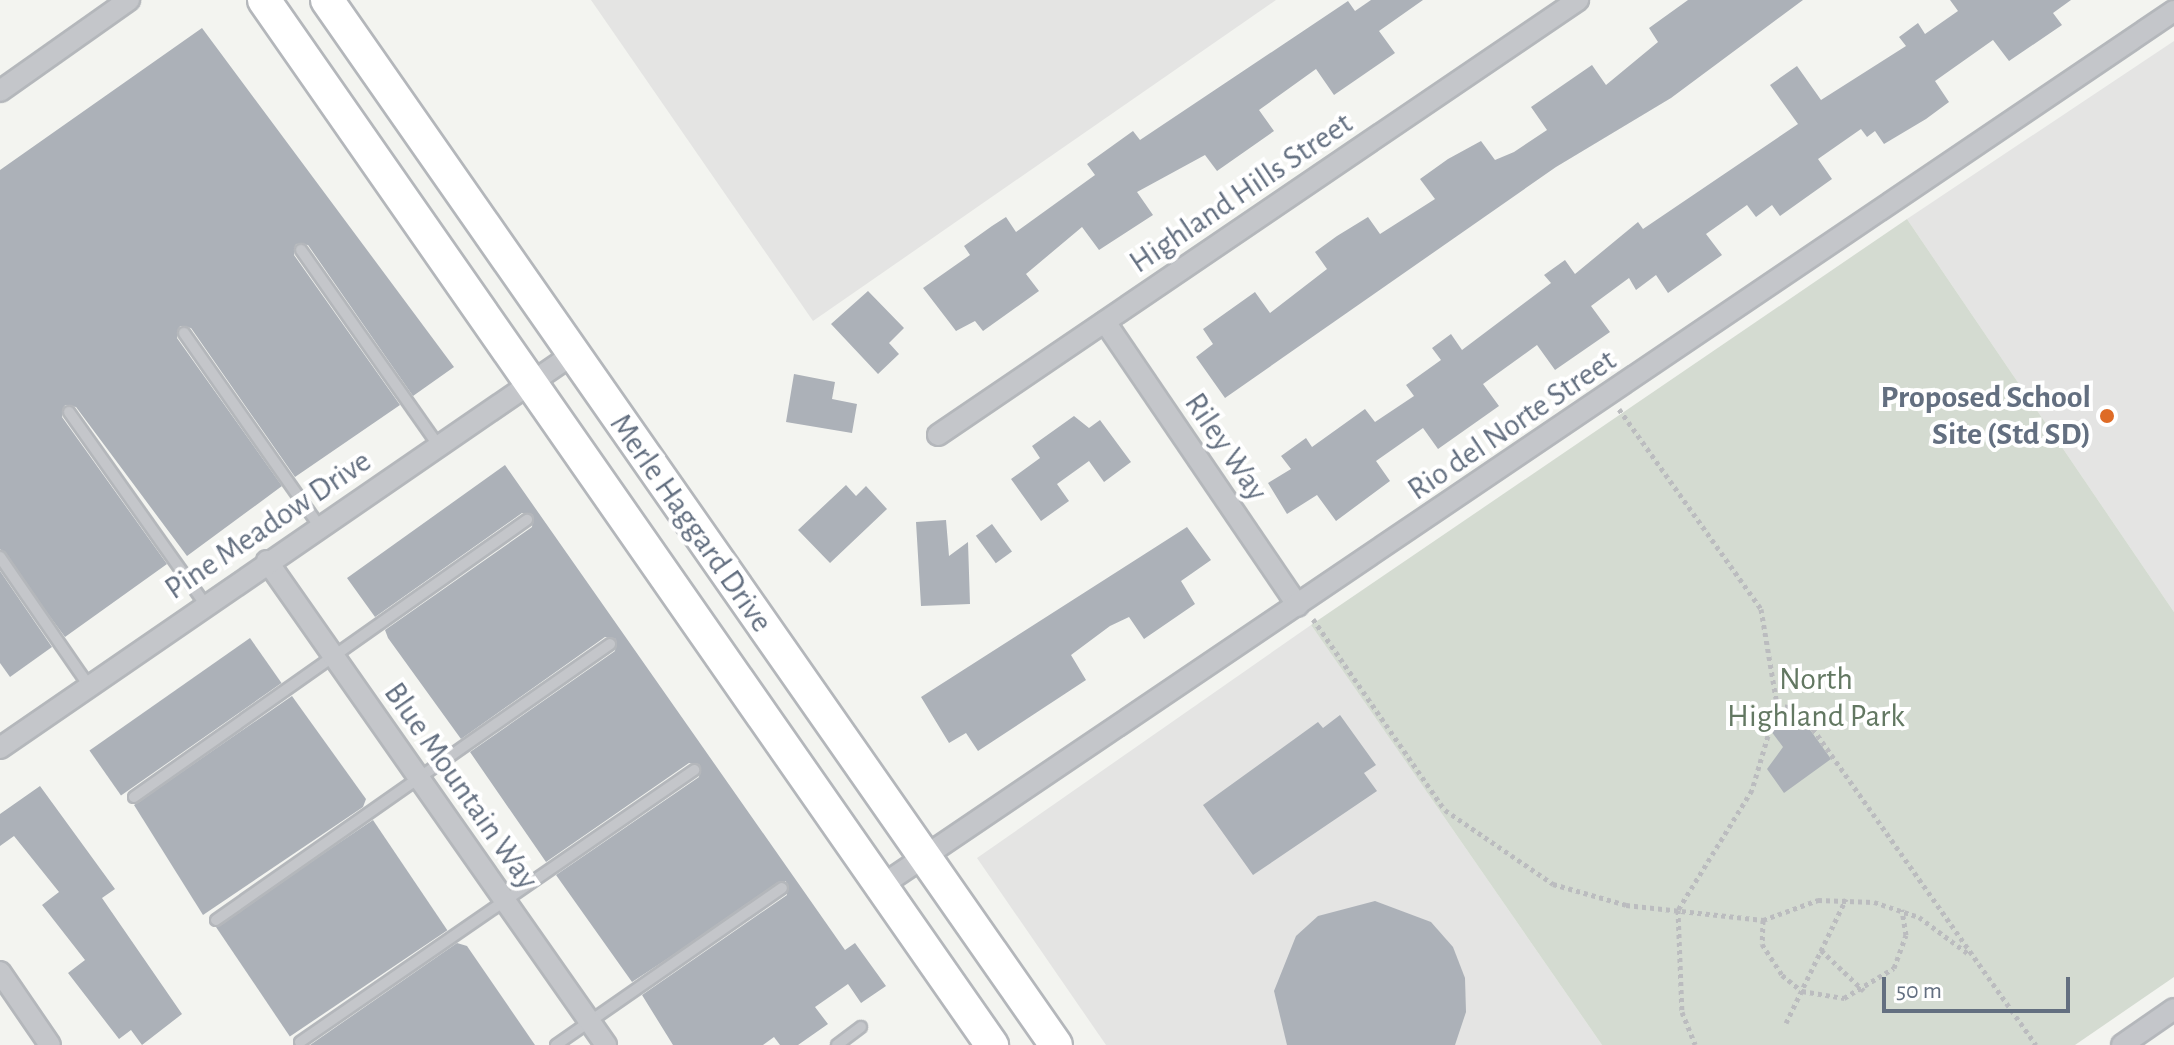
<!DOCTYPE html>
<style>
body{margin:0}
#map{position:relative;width:2174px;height:1045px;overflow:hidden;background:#f3f4f0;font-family:"Alegreya Sans",sans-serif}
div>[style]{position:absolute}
.built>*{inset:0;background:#e4e4e3}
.green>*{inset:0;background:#d4dbd1}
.building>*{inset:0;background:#acb1b8;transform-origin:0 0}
.path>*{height:5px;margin-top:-2.5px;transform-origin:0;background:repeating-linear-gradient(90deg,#bbbcbf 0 4px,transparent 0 8px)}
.roads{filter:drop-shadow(2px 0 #b4b7bb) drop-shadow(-2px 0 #b4b7bb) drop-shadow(0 2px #b4b7bb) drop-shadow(0 -2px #b4b7bb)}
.lane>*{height:10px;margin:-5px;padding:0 5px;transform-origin:5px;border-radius:5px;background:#c4c6ca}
.street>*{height:20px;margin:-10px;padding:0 10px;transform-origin:10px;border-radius:10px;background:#c4c6ca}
.primary>*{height:32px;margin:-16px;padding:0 16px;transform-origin:16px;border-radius:16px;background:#fff}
.dots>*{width:22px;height:22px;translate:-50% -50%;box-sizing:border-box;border:4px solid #fff;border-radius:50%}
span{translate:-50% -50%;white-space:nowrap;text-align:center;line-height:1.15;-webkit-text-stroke:8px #fff;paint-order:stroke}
.street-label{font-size:32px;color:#636f80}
.poi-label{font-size:32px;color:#636f80;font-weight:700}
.right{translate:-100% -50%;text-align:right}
.park-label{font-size:32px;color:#637862}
.scale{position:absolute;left:1882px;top:977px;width:188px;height:36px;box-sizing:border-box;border:4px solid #636f80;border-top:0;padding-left:10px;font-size:24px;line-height:28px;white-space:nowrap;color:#636f80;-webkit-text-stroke:6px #fff;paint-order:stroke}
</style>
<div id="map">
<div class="built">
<i style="clip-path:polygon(591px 0,1276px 0,813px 321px)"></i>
<i style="clip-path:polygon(2174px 41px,2174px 612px,1907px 219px)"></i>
<i style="clip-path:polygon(1311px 625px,1602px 1045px,1106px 1045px,977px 858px)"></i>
</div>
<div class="green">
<i style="clip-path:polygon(1907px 219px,2174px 612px,2174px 977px,2075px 1045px,1602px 1045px,1311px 625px)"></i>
</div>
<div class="building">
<i style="clip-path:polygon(1371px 0,1423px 0,1379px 31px,1395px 53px,1334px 95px,1316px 69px,1259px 110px,1274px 131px,1217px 171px,1205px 155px,1137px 192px,1153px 215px,1099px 250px,1082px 227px,1026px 274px,1039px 291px,983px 331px,975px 321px,956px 331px,923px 288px,970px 255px,964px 246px,992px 226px,1006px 217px,1016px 232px,1095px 175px,1087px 164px,1133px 131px,1140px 140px,1348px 1px,1355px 11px)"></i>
<i style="clip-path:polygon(1688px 0,1803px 0,1671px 98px,1556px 167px,1225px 398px,1196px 357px,1213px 344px,1203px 329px,1255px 292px,1270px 313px,1327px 269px,1315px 252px,1337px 236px,1368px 217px,1380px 234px,1435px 199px,1420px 179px,1448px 159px,1481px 141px,1495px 160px,1514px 152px,1547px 130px,1531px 107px,1592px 65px,1606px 85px,1658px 42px,1649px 28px)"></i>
<i style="clip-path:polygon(1950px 0,2071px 0,2053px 13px,2062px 25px,2009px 61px,1993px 40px,1935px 81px,1949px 102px,1926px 119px,1884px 144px,1875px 131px,1867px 137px,1861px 129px,1818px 159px,1832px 179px,1780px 216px,1772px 205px,1756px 217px,1747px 205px,1706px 234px,1722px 255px,1668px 293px,1656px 275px,1636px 290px,1629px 278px,1591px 306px,1610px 332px,1555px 370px,1537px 345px,1483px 384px,1499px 406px,1438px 449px,1423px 428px,1376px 461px,1390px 481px,1336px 521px,1317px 495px,1287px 514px,1268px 483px,1291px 469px,1281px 456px,1306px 438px,1312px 447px,1365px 409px,1375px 422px,1414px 396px,1406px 385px,1441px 360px,1432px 348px,1451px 334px,1462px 350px,1551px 283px,1544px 275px,1565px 260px,1575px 274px,1638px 222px,1643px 229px,1798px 124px,1770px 85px,1797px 66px,1821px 100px,1906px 46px,1899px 37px,1918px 23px,1925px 34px,1958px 11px)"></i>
<i style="clip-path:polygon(202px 28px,454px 367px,413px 396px,308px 245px,296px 244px,294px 255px,400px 405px,295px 477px,191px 328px,180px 326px,177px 338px,282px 486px,187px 556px,76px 407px,65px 405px,62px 417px,167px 564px,65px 637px,0 549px,0 170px)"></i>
<i style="clip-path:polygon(868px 291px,904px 328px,889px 343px,899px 354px,878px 374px,831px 324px)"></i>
<i style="clip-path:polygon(794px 374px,835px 382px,832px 399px,857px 404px,852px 433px,786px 422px)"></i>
<i style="clip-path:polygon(1074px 416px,1089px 428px,1100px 420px,1131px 462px,1104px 482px,1089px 461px,1057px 484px,1069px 501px,1041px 521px,1011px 479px,1040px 458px,1032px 446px)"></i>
<i style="clip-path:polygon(505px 465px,845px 950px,855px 943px,886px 986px,861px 1003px,848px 984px,815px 1007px,828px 1024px,798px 1045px,780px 1045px,774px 1037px,763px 1045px,673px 1045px,642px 995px,787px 895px,786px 881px,632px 982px,556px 875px,699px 777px,700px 765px,689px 763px,546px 862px,470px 752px,615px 651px,616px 639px,605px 637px,461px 739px,388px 638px,385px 630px,532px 527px,533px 515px,522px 513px,375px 617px,347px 578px)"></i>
<i style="clip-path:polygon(846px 485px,856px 496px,866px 486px,887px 509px,830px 563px,798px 530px)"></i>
<i style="clip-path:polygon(946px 520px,949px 556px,968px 542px,970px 604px,921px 606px,916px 522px)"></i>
<i style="left:992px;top:524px;width:34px;height:20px;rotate:54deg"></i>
<i style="clip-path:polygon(1187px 527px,1211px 560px,1181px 581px,1195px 604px,1144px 639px,1129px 617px,1110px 626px,1071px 655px,1086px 680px,978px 751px,966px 733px,949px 743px,921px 697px)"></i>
<i style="clip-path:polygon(0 571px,52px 647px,10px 677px,0 663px)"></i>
<i style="left:250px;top:638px;width:55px;height:196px;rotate:55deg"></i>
<i style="clip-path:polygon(292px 696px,366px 799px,363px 807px,203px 915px,134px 805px)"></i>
<i style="clip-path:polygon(1798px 713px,1831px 759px,1784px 793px,1767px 769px,1783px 747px,1771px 731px)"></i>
<i style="clip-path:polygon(1340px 715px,1376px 765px,1364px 773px,1377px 791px,1253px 875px,1203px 805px,1318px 722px,1323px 728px)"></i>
<i style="clip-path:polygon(40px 786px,115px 889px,102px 898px,182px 1014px,142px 1045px,131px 1030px,119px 1039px,68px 973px,85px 960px,42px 905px,59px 892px,14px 836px,0 846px,0 814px)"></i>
<i style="left:373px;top:820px;width:133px;height:190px;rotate:56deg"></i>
<i style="clip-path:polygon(1375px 901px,1431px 922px,1453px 947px,1465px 978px,1466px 1012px,1455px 1045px,1287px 1045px,1274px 991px,1296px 936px,1318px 916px)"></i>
<i style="clip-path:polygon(457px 943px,467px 946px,535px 1045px,310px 1045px)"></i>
</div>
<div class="path">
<i style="left:1619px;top:409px;width:245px;rotate:54.6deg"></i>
<i style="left:1761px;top:609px;width:97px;rotate:80.5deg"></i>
<i style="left:1777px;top:705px;width:89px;rotate:106.4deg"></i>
<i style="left:1752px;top:790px;width:141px;rotate:121.7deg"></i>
<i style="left:1678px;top:910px;width:102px;rotate:87.8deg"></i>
<i style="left:1682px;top:1012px;width:35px;rotate:68deg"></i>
<i style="left:1313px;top:619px;width:232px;rotate:55.4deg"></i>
<i style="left:1445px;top:810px;width:131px;rotate:34.4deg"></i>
<i style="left:1553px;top:884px;width:76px;rotate:16deg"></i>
<i style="left:1626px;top:905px;width:138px;rotate:6.2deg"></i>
<i style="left:1763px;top:920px;width:59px;rotate:-20deg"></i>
<i style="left:1818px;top:900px;width:56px;rotate:2deg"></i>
<i style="left:1874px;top:902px;width:47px;rotate:18.4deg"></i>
<i style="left:1919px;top:917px;width:64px;rotate:36.7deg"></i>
<i style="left:1777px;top:705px;width:22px;rotate:10deg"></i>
<i style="left:1799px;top:709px;width:411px;rotate:54.8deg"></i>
<i style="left:1763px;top:920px;width:24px;rotate:92deg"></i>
<i style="left:1762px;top:944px;width:37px;rotate:57deg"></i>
<i style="left:1782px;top:975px;width:26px;rotate:39deg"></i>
<i style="left:1802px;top:991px;width:43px;rotate:9.5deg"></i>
<i style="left:1844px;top:998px;width:58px;rotate:-31deg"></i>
<i style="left:1894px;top:968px;width:35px;rotate:-70deg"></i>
<i style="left:1906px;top:935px;width:26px;rotate:-99deg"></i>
<i style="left:1821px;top:950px;width:59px;rotate:43.6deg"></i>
<i style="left:1786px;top:1023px;width:138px;rotate:-64.2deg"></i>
</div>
<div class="roads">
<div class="lane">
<i style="left:301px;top:250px;width:238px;rotate:54.9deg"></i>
<i style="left:184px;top:333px;width:236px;rotate:55deg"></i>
<i style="left:69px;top:412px;width:235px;rotate:54.7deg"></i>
<i style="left:0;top:557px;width:157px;rotate:55.4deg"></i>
<i style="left:134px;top:797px;width:481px;rotate:-35.2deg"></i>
<i style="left:216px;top:920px;width:481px;rotate:-35deg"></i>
<i style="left:300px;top:1042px;width:479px;rotate:-34.6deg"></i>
<i style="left:556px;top:1045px;width:275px;rotate:-34.8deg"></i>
<i style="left:837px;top:1045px;width:30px;rotate:-37deg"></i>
</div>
<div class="street">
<i style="left:0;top:91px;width:158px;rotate:-35.2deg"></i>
<i style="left:1105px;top:322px;width:343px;rotate:55.8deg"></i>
<i style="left:938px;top:435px;width:774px;rotate:-34.2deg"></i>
<i style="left:267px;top:561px;width:591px;rotate:54.99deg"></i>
<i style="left:0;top:748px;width:695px;rotate:-34.51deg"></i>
<i style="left:881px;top:886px;width:1561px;rotate:-34.09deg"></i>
<i style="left:0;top:972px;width:88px;rotate:55.6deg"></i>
<i style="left:2122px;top:1045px;width:63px;rotate:-34.7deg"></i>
</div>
<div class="primary">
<i style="left:264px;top:0;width:1274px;rotate:55.14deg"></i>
<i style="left:327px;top:0;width:1274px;rotate:55.1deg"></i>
</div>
</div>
<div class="dots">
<i style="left:2107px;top:416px;background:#de6b26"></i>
</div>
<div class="street-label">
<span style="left:1241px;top:193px;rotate:-34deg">Highland Hills Street</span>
<span style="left:1512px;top:425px;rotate:-34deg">Rio del Norte Street</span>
<span style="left:1226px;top:447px;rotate:56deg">Riley Way</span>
<span style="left:691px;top:523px;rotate:55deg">Merle Haggard Drive</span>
<span style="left:268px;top:525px;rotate:-34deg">Pine Meadow Drive</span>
<span style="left:461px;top:786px;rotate:55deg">Blue Mountain Way</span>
</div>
<div class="poi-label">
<span class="right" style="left:2091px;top:416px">Proposed School<br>Site (Std SD)</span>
</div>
<div class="park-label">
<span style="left:1816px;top:698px">North<br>Highland Park</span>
</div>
<div class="scale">50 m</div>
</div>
